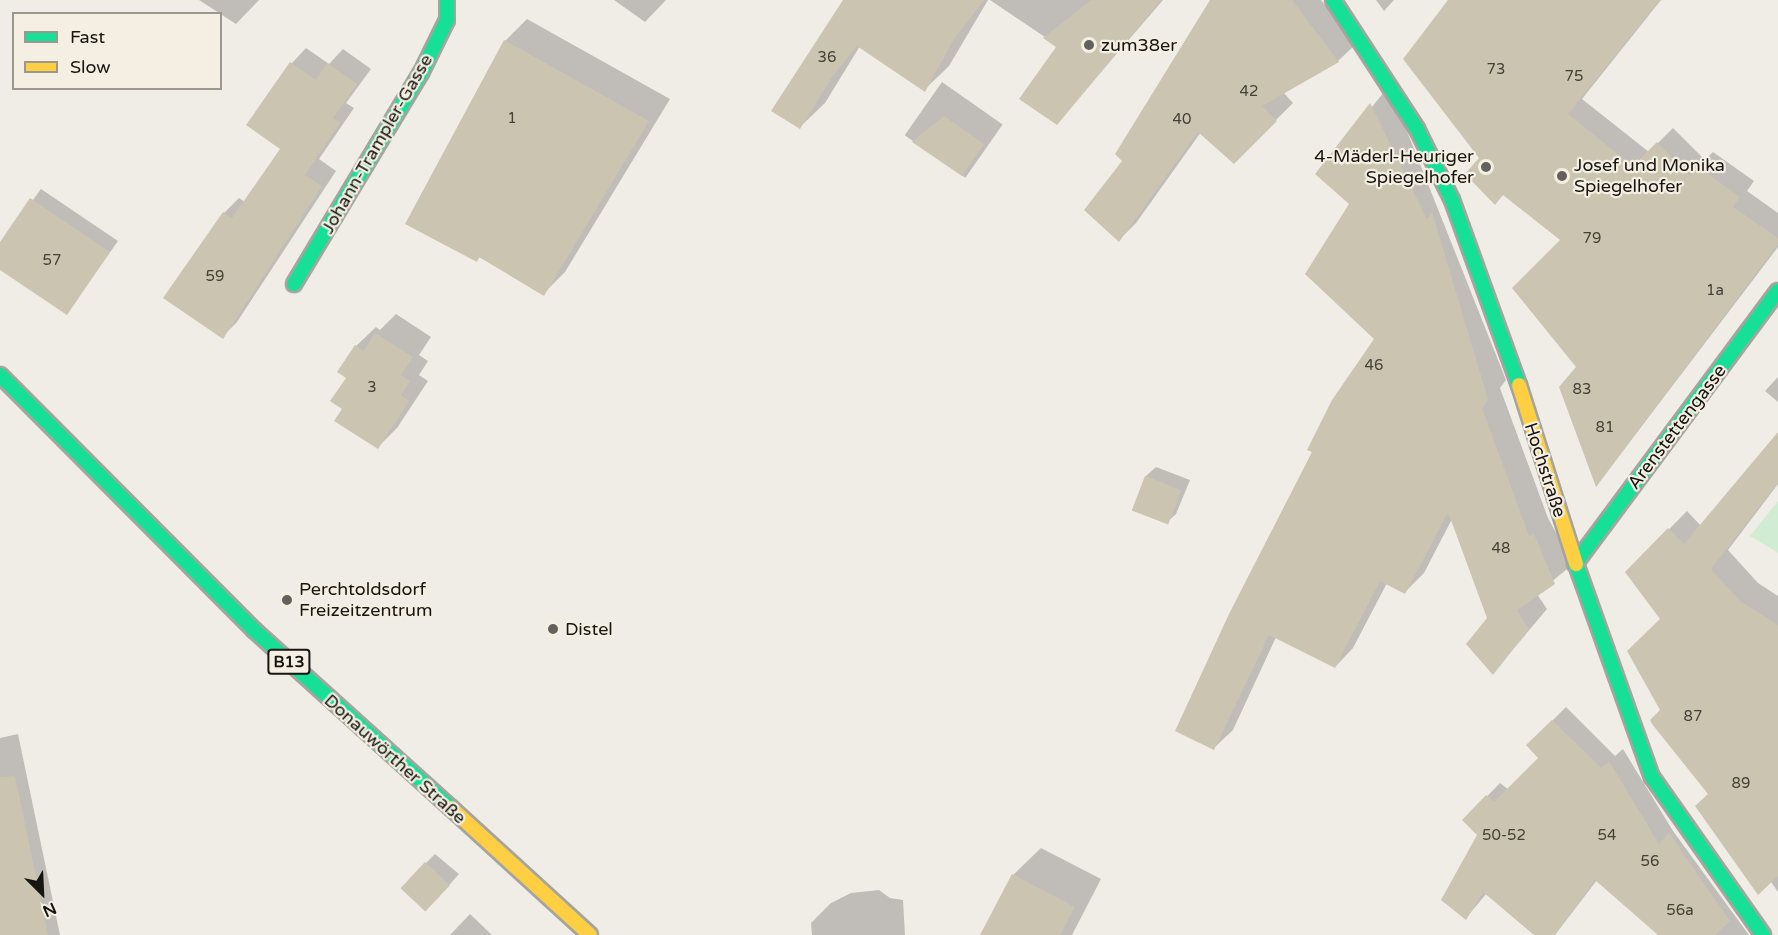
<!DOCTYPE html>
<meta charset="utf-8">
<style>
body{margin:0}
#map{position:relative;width:1778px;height:935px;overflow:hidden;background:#f0ede6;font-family:"Varela Round",sans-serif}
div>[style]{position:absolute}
.green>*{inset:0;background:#d0ecd3}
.shadow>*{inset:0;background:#0003;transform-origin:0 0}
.building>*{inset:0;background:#cbc4b0;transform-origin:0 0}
.roads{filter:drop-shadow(2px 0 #a6a49e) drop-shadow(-2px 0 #a6a49e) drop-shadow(0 2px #a6a49e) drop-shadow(0 -2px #a6a49e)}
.fast>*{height:14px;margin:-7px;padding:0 7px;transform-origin:7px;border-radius:7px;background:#16e098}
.slow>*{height:14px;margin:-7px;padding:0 7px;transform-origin:7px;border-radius:7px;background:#ffcf43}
.dots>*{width:16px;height:16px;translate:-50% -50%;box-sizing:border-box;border:3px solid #f4efe2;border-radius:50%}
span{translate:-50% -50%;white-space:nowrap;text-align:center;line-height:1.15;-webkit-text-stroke:4.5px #f4efe2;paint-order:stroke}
.number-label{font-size:15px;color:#434138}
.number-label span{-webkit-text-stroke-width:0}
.shield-label span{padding:2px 4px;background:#f4efe2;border:2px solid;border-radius:4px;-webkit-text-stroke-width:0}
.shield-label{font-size:16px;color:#161510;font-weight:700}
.poi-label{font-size:18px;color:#161510}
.left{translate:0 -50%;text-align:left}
.right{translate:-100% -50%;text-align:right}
.street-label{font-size:18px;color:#161510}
.legend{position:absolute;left:12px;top:12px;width:210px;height:78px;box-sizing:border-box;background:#f4efe2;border:2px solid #9b988e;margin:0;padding:8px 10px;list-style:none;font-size:18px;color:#161510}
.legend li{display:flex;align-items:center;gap:12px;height:30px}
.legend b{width:30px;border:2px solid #9b988e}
.north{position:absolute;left:12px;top:863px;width:60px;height:60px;-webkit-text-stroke:4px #f4efe2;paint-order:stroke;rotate:156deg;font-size:16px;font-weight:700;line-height:24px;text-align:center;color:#161510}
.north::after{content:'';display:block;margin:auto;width:21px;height:27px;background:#161510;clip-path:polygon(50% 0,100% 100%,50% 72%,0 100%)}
</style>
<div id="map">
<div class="green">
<i style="clip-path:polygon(1778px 501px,1778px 553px,1750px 536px)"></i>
</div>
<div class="shadow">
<i style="clip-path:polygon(199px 0,259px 0,236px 24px)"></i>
<i style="clip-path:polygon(614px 0,666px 0,645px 22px)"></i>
<i style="clip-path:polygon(844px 0,988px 0,949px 66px,924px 90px,860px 46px,825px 103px,800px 127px)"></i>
<i style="clip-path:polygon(990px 0,1163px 0,1057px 123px,1058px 46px)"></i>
<i style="clip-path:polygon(1212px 0,1321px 0,1356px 44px,1338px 61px,1283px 92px,1293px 103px,1234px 162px,1201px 132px,1136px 223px,1119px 240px,1124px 161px)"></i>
<i style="clip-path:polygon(1376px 0,1394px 0,1384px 11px)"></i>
<i style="clip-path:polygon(1450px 0,1661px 0,1582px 99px,1649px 152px,1673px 128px,1705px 160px,1713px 152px,1754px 181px,1747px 191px,1778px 213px,1778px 247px,1597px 485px,1562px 240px,1481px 159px)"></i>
<i style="clip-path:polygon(527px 19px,670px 99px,565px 272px,543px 294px,481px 256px,477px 260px,505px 41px)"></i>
<i style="clip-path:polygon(306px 48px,329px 64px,343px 49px,371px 69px,346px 103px,354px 108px,319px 159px,336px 171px,237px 322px,222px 337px,224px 213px,239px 198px,245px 202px,282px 148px,292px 63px)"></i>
<i style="left:942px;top:82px;width:74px;height:65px;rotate:35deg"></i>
<i style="clip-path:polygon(1389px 86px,1506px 380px,1500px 388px,1548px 518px,1573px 564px,1537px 594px,1547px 609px,1493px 673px,1489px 619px,1452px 519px,1424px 573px,1405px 592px,1387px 583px,1353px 648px,1335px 667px,1276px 637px,1233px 730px,1214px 748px,1376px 339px,1351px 204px,1317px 174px)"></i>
<i style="clip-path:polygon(41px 189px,118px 241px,67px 313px,0 268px,0 245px)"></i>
<i style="clip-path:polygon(396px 314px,431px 337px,419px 355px,428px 361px,419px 375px,428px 381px,397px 428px,378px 447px,344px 409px,348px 378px,356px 346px,376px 327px,380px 330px)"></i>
<i style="clip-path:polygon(1778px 377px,1778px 402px,1765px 391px)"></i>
<i style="clip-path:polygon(1778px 435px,1778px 484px,1728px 550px,1758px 583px,1778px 596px,1778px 892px,1710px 794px,1662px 710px,1662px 619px,1627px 572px,1687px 511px,1701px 526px)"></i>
<i style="clip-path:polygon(1156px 467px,1190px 480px,1176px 514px,1166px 523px,1146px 476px)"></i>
<i style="clip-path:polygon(1566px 707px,1615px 756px,1623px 749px,1673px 831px,1749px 935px,1660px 935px,1597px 880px,1555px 935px,1536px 935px,1487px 893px,1466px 918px,1479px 835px,1464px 820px,1500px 783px,1509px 790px,1540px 758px,1528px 745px)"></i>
<i style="clip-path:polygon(18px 734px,60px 935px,0 935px,0 738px)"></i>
<i style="clip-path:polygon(1041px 848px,1101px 879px,1072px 935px,981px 935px,1013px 875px)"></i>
<i style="clip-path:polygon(435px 854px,459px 874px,436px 900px,426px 863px)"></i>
<i style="clip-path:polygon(879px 890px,890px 898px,903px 900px,905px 935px,812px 935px,811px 923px,831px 903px,851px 893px)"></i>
<i style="clip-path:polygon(470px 914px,492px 935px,450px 935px)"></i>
</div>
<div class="building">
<i style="clip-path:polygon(843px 0,984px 0,954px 39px,925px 92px,857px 46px,832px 77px,800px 129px,771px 111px)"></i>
<i style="clip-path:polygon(1091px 0,1161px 0,1057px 125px,1019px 99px,1056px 47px,1043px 38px)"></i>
<i style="clip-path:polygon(1210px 0,1292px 0,1339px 62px,1262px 106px,1277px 121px,1234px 164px,1198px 132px,1119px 242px,1084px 210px,1122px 161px,1115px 154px)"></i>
<i style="clip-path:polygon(1448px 0,1660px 0,1568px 114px,1633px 166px,1657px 142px,1690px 176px,1697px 166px,1740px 197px,1733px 207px,1778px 238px,1778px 244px,1596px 487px,1559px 387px,1576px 367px,1512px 288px,1560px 240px,1503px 195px,1495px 205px,1465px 174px,1479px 158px,1403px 59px)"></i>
<i style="clip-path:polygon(504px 40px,649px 121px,544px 296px,479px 257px,477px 262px,405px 224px)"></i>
<i style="clip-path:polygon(290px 62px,316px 80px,327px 63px,357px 84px,333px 118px,340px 123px,305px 175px,322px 186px,223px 339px,163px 298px,223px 212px,232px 218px,280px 149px,246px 125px)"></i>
<i style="clip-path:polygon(1370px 103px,1427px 219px,1432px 212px,1488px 399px,1482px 408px,1529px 536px,1534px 534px,1555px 584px,1517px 610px,1529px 629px,1493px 675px,1466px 644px,1487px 618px,1448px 512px,1405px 594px,1380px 581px,1335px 668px,1269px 635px,1214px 750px,1175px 731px,1229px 614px,1312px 452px,1307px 450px,1332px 400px,1374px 339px,1305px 274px,1349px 204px,1315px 174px)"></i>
<i style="clip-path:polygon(944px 116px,984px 144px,962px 176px,912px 142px)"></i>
<i style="clip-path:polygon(30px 198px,110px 252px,67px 315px,0 270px,0 242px)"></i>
<i style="clip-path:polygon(375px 333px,413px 357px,401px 375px,410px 381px,401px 395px,409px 401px,378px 449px,334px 421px,342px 409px,330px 401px,346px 378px,337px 372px,355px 345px,364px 351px)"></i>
<i style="clip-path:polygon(1778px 432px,1778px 483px,1711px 569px,1740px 601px,1778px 625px,1778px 876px,1758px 895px,1695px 806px,1708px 794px,1652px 724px,1650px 720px,1660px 710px,1627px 651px,1660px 619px,1625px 572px,1668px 528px,1684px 544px)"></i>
<i style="left:1145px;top:476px;width:39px;height:37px;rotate:21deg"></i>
<i style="clip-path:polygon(1552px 720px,1601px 768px,1609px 761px,1659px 844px,1669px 833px,1730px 921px,1715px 935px,1658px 935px,1595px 880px,1555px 935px,1534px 935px,1483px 892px,1466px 920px,1441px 900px,1477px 835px,1462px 820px,1486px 795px,1494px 802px,1538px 758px,1526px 745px)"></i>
<i style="clip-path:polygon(15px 776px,48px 935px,0 935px,0 777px)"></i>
<i style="left:425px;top:862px;width:34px;height:36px;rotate:43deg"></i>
<i style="clip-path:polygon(1012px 874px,1075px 907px,1060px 935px,980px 935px)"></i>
</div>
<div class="roads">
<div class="fast">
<i style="left:1333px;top:0;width:154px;rotate:56.9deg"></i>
<i style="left:1417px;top:129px;width:79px;rotate:63.8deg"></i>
<i style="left:1452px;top:200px;width:197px;rotate:70.1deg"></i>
<i style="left:294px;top:284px;width:246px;rotate:-59deg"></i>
<i style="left:421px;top:73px;width:59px;rotate:-63.9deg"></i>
<i style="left:447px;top:20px;width:20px;rotate:-90deg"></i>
<i style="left:0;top:375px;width:360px;rotate:45.1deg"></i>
<i style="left:254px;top:630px;width:266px;rotate:42.1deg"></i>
<i style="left:1575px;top:564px;width:340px;rotate:-53.4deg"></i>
<i style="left:1576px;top:564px;width:226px;rotate:70.4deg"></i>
<i style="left:1652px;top:777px;width:193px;rotate:54.9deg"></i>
</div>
<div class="slow">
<i style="left:1519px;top:385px;width:188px;rotate:72.3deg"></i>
<i style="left:451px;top:808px;width:188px;rotate:42.4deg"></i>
</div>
</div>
<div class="dots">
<i style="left:1089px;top:45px;background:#62615b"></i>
<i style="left:1486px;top:167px;background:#62615b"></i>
<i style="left:1562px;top:176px;background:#62615b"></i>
<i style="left:287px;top:600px;background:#62615b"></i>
<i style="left:553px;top:629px;background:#62615b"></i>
</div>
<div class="number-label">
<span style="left:827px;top:58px">36</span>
<span style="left:1496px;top:70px">73</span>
<span style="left:1574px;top:77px">75</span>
<span style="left:1249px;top:92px">42</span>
<span style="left:512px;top:119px">1</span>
<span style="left:1182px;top:120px">40</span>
<span style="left:1592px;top:239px">79</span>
<span style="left:52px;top:261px">57</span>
<span style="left:215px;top:277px">59</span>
<span style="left:1715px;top:291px">1a</span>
<span style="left:1374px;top:366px">46</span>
<span style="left:372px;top:388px">3</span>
<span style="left:1582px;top:390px">83</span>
<span style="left:1605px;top:428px">81</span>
<span style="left:1501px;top:549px">48</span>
<span style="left:1693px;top:717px">87</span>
<span style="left:1741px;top:784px">89</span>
<span style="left:1504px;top:836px">50-52</span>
<span style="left:1607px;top:836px">54</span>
<span style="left:1650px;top:862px">56</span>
<span style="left:1680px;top:911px">56a</span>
</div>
<div class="shield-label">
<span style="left:289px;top:662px">B13</span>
</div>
<div class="poi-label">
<span class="left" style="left:1101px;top:45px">zum38er</span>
<span class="right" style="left:1474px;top:167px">4-Mäderl-Heuriger<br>Spiegelhofer</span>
<span class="left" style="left:1574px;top:176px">Josef und Monika<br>Spiegelhofer</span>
<span class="left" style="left:299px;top:600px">Perchtoldsdorf<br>Freizeitzentrum</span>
<span class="left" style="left:565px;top:629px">Distel</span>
</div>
<div class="street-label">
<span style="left:377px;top:144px;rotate:-60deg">Johann-Trampler-Gasse</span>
<span style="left:1677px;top:427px;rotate:-53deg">Arenstettengasse</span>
<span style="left:1545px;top:470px;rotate:72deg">Hochstraße</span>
<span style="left:395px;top:759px;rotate:42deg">Donauwörther Straße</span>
</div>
<ul class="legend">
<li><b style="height:8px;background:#16e098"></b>Fast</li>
<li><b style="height:8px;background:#ffcf43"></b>Slow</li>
</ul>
<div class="north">N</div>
</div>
